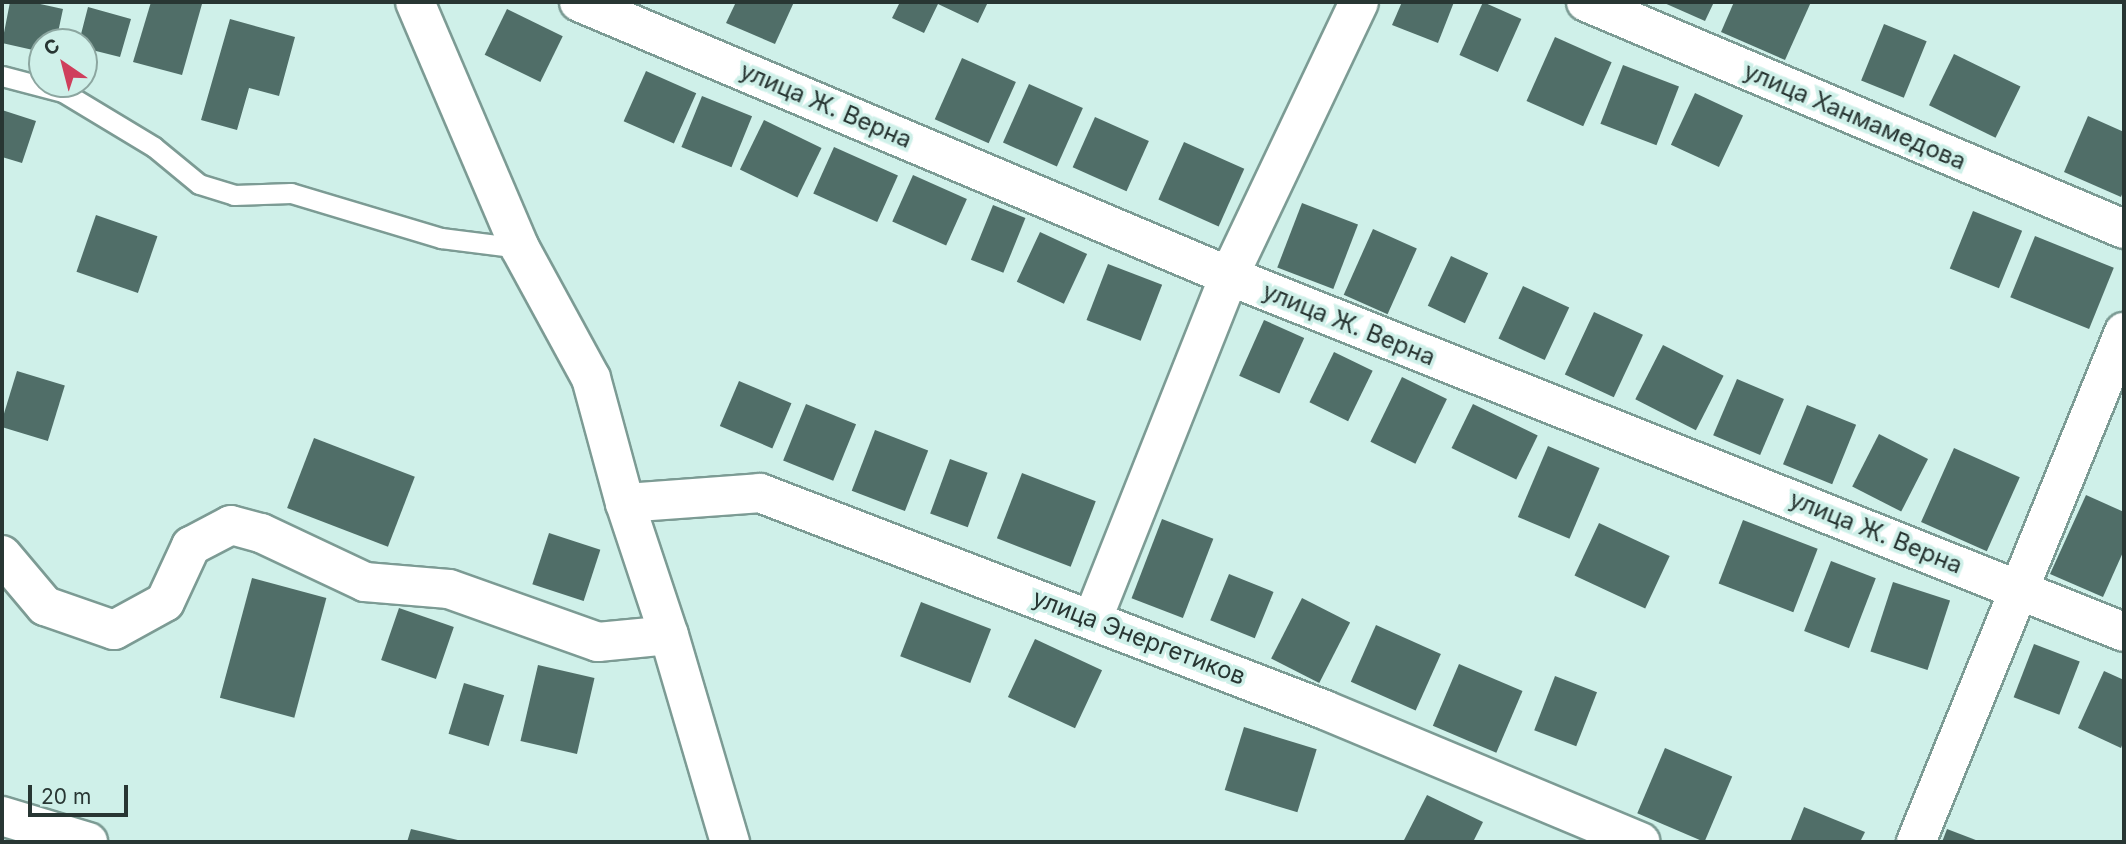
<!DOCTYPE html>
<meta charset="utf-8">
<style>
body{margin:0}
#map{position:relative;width:2126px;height:844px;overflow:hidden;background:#cff0e9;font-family:Inter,sans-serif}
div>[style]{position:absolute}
.building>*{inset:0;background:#506e68;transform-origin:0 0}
.roads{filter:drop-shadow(2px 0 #7c9b94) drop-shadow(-2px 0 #7c9b94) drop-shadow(0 2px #7c9b94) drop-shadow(0 -2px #7c9b94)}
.lane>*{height:19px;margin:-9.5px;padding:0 9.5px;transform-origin:9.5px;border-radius:9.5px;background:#fff}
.street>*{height:38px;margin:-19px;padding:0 19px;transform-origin:19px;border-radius:19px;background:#fff}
span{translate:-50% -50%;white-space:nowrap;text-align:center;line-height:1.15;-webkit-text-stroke:7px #cff0e9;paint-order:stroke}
.street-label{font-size:24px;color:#283633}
.frame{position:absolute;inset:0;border:4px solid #283633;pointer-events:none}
.north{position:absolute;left:28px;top:28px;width:70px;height:70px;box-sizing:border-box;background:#cff0e9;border:2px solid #8ca6a0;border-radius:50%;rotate:325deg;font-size:19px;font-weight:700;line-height:28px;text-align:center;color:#283633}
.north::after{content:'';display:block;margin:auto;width:24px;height:32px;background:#cf3f5c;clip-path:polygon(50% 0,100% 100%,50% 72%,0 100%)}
.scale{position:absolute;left:28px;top:785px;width:100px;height:32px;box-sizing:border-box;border:4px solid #283633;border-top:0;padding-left:9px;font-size:21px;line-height:24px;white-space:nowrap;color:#283633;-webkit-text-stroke:5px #cff0e9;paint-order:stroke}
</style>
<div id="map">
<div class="building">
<i style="clip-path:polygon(10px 2px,31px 2px,63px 9px,56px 42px,42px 42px,42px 52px,2px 43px)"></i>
<i style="clip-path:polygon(151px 2px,202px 4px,182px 75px,133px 62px)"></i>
<i style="clip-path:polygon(736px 2px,794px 2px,775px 44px,726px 23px)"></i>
<i style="clip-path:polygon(900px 2px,988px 2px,978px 23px,938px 4px,924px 33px,892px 18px)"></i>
<i style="clip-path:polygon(1402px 2px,1454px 2px,1438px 43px,1392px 25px)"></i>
<i style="left:1483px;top:2px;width:42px;height:58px;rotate:24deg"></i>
<i style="clip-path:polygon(1662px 2px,1714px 2px,1705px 21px)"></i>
<i style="clip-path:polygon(1734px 2px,1811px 2px,1785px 60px,1721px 32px)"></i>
<i style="clip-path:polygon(88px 7px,131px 19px,120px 57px,84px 48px,84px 42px,79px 42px)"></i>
<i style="left:507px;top:9px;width:62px;height:51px;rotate:26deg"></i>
<i style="clip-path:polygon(230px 19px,295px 37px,279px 96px,249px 88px,237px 130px,201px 120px)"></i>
<i style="left:1884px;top:24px;width:46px;height:61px;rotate:22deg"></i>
<i style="left:1555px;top:37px;width:62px;height:70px;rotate:24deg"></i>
<i style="left:1954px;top:54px;width:74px;height:57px;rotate:26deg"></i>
<i style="left:962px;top:58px;width:59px;height:67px;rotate:24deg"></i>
<i style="left:1623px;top:65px;width:60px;height:63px;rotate:21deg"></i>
<i style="left:646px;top:71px;width:55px;height:55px;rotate:24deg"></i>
<i style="left:1029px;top:84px;width:59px;height:64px;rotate:24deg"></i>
<i style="left:1695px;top:93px;width:53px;height:57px;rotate:25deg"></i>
<i style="left:702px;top:96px;width:54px;height:55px;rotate:22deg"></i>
<i style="clip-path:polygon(2px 110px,36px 121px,22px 163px,2px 157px)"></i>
<i style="clip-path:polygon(2088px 116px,2124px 132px,2124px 189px,2121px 197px,2064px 172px)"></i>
<i style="left:1095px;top:117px;width:59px;height:55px;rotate:24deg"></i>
<i style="left:764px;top:120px;width:64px;height:55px;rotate:26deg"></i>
<i style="left:1184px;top:142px;width:66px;height:63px;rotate:24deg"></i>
<i style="left:834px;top:147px;width:70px;height:51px;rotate:24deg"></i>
<i style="left:913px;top:175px;width:59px;height:51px;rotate:24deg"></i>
<i style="left:1302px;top:203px;width:60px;height:69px;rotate:21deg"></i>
<i style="left:993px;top:205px;width:35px;height:59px;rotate:22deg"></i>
<i style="left:1973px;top:211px;width:53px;height:62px;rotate:22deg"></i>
<i style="left:96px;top:215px;width:65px;height:60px;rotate:19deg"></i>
<i style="left:1373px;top:229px;width:48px;height:72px;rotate:24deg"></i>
<i style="left:1040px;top:232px;width:52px;height:55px;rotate:25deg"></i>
<i style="left:2035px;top:236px;width:85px;height:66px;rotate:22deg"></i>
<i style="left:1451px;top:256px;width:41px;height:55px;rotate:25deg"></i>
<i style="left:1108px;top:264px;width:58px;height:60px;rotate:21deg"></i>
<i style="left:1523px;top:286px;width:51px;height:58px;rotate:25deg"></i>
<i style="left:1594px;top:312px;width:54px;height:69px;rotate:25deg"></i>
<i style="left:1264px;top:320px;width:44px;height:61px;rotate:24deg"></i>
<i style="left:1663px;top:345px;width:68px;height:61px;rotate:27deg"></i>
<i style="left:1334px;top:352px;width:43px;height:56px;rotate:26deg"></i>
<i style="left:17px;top:371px;width:50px;height:58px;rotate:17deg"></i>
<i style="left:1402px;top:377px;width:50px;height:72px;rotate:26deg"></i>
<i style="left:1737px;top:379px;width:51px;height:61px;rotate:23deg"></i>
<i style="left:739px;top:381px;width:57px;height:49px;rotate:23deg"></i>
<i style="left:806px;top:404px;width:54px;height:61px;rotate:22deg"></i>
<i style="left:1473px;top:404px;width:72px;height:49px;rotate:26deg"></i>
<i style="left:1807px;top:405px;width:53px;height:64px;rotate:22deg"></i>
<i style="left:875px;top:430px;width:57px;height:65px;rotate:21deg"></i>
<i style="left:1879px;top:434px;width:55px;height:59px;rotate:27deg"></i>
<i style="left:314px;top:438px;width:108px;height:75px;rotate:21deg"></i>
<i style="left:1548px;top:446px;width:56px;height:77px;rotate:23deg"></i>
<i style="left:1954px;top:448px;width:72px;height:81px;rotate:24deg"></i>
<i style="left:950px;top:459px;width:40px;height:58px;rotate:20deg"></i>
<i style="left:1022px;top:473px;width:79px;height:70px;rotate:21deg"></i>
<i style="clip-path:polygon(2086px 495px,2124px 512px,2124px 550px,2103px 597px,2050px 574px)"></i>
<i style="left:1162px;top:519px;width:55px;height:85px;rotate:21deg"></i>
<i style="left:1743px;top:520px;width:80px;height:68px;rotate:21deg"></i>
<i style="left:1599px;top:523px;width:78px;height:58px;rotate:25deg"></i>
<i style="left:549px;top:533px;width:54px;height:54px;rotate:18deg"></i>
<i style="left:1831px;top:561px;width:48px;height:75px;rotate:21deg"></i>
<i style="left:1229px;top:574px;width:48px;height:50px;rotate:22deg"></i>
<i style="left:252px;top:578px;width:77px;height:124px;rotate:15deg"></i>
<i style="left:1893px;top:582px;width:60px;height:73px;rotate:18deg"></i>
<i style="left:1302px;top:598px;width:54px;height:68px;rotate:27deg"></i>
<i style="left:921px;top:602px;width:75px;height:58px;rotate:21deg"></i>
<i style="left:399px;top:608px;width:58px;height:55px;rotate:19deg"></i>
<i style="left:1376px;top:625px;width:71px;height:62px;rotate:24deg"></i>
<i style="left:1035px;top:639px;width:74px;height:64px;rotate:25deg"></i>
<i style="left:2034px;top:644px;width:49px;height:57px;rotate:21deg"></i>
<i style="left:1459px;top:664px;width:69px;height:67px;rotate:23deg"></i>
<i style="left:538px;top:665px;width:58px;height:78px;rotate:13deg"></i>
<i style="clip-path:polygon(2104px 671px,2124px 680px,2124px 740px,2121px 748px,2078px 728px)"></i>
<i style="left:1555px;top:676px;width:45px;height:58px;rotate:21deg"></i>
<i style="left:464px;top:683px;width:42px;height:53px;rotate:17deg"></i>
<i style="left:1244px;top:727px;width:76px;height:66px;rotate:17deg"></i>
<i style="left:1665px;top:748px;width:73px;height:71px;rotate:23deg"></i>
<i style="clip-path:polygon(1427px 795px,1483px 822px,1473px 842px,1403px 842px)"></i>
<i style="clip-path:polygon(1804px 807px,1865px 832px,1860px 842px,1790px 842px)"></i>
<i style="clip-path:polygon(411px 829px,462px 841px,462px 842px,407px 842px)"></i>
<i style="clip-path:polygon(1947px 829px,1981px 842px,1942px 842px)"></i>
</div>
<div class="roads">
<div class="lane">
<i style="left:2px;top:76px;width:63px;rotate:14.7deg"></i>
<i style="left:63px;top:92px;width:106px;rotate:31.1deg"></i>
<i style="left:154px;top:147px;width:58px;rotate:39.4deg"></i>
<i style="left:199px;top:184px;width:37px;rotate:17deg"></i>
<i style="left:234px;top:195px;width:57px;rotate:-2deg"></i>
<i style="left:291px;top:193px;width:157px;rotate:16.7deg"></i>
<i style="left:441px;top:238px;width:80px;rotate:7.2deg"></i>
</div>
<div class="street">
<i style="left:415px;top:2px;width:267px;rotate:66.9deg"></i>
<i style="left:520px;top:248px;width:148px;rotate:61.4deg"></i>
<i style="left:591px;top:378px;width:130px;rotate:74.8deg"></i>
<i style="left:625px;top:503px;width:139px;rotate:71.6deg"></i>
<i style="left:669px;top:635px;width:216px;rotate:73.6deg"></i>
<i style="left:579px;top:2px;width:705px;rotate:22.86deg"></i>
<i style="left:1229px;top:276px;width:963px;rotate:21.69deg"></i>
<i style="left:1586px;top:2px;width:584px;rotate:22.88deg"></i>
<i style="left:625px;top:503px;width:135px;rotate:-4.2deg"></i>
<i style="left:760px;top:493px;width:605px;rotate:21.01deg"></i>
<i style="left:1325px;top:710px;width:342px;rotate:22.7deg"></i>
<i style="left:2px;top:555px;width:67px;rotate:49.9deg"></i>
<i style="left:45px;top:606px;width:73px;rotate:19.2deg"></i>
<i style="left:114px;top:630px;width:58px;rotate:-28.8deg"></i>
<i style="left:165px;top:602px;width:62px;rotate:-65.1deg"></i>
<i style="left:191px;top:546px;width:45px;rotate:-27.7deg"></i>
<i style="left:231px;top:525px;width:31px;rotate:15deg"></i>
<i style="left:261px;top:533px;width:115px;rotate:25.2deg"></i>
<i style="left:365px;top:582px;width:84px;rotate:4.8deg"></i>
<i style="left:449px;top:589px;width:158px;rotate:19.6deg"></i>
<i style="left:598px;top:642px;width:71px;rotate:-5.6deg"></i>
<i style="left:1093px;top:618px;width:368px;rotate:-68.3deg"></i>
<i style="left:1229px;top:276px;width:303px;rotate:-64.6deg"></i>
<i style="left:2px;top:816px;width:90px;rotate:16.8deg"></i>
<i style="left:1916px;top:842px;width:551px;rotate:-67.81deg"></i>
</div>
</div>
<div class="street-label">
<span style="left:826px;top:105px;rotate:23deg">улица Ж. Верна</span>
<span style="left:1855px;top:116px;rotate:23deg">улица Ханмамедова</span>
<span style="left:1349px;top:324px;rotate:22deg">улица Ж. Верна</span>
<span style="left:1876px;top:532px;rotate:22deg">улица Ж. Верна</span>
<span style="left:1139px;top:637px;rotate:21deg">улица Энергетиков</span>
</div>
<div class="frame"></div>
<div class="north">С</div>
<div class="scale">20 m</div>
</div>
